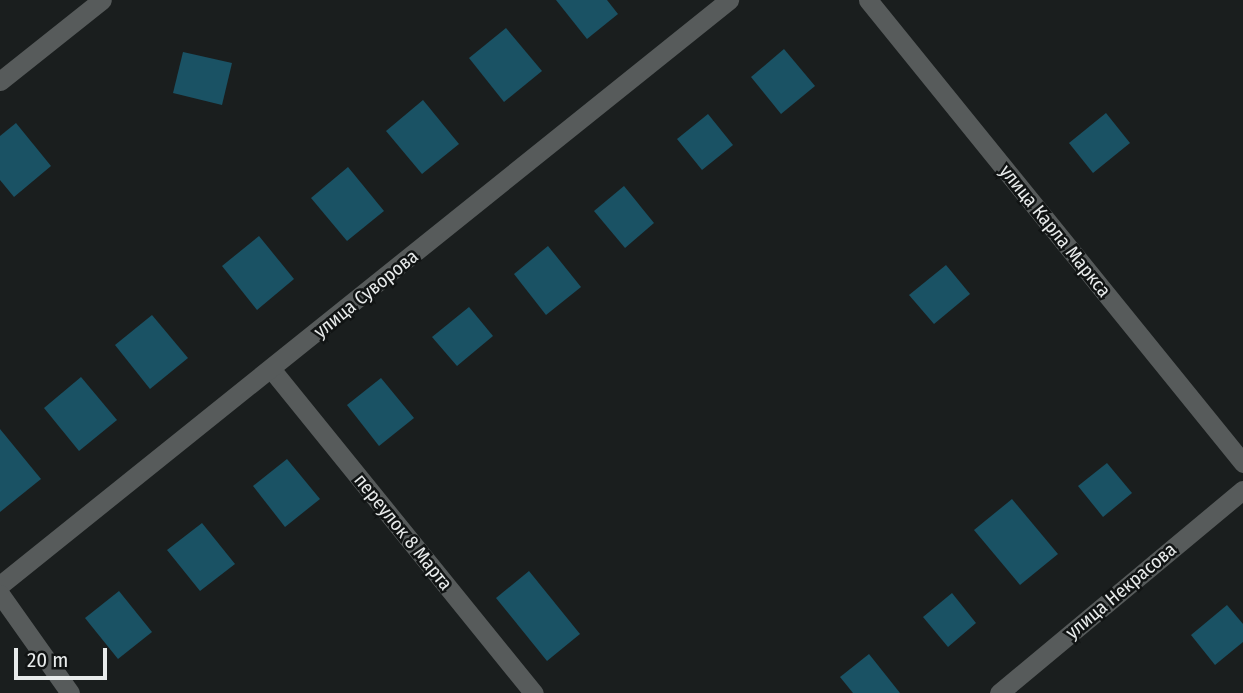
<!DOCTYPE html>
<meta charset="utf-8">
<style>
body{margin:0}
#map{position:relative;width:1243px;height:693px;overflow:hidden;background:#1a1e1e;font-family:"Fira Sans Condensed",sans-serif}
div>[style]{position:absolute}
.building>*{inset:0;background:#1a5264}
.minor>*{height:19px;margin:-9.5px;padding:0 9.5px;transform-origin:9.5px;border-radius:9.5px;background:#575b5b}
.tertiary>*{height:19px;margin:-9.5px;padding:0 9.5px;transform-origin:9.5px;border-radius:9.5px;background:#575b5b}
span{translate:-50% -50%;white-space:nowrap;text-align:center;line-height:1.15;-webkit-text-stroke:5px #111414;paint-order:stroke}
.street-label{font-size:19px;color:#e8ebeb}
.scale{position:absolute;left:14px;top:648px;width:93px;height:32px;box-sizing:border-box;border:4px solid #e8ebeb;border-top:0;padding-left:9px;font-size:21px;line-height:24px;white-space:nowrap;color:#e8ebeb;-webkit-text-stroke:5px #111414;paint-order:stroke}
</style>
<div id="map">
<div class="building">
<i style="clip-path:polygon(556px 0,607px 0,618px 14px,587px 39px)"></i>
<i style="clip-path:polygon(506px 28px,542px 71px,504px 102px,469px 58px)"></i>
<i style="clip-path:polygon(784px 49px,815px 86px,781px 114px,751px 77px)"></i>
<i style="clip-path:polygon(183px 52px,232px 63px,222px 105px,173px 93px)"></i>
<i style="clip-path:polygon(423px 100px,459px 144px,422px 174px,386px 131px)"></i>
<i style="clip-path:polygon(1106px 113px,1130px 143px,1093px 173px,1069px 143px)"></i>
<i style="clip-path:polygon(708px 114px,733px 145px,702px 170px,677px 139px)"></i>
<i style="clip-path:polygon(16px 123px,51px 166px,14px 197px,0 180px,0 136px)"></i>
<i style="clip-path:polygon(348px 167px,384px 211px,347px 241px,311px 198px)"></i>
<i style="clip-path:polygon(624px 186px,654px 223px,625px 248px,594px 211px)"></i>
<i style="clip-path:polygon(259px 236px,294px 279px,257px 310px,222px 266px)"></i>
<i style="clip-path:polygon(548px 246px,581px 287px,546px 315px,514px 274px)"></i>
<i style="clip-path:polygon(946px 265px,970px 294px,934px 324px,909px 295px)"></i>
<i style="clip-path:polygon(469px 307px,493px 336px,457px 366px,432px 337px)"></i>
<i style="clip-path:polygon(152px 315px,188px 358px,150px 389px,115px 345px)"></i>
<i style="clip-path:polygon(81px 377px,117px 420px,79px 451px,44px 408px)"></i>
<i style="clip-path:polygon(381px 378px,414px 418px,379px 446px,347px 405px)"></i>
<i style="clip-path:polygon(0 429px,41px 479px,0 512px)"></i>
<i style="clip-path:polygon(287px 459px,320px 499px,285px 527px,253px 486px)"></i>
<i style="clip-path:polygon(1107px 463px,1132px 493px,1103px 517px,1078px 486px)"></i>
<i style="clip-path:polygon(1012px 499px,1058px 554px,1020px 585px,974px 530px)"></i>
<i style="clip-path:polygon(202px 523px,235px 564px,200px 591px,167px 550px)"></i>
<i style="clip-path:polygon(529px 571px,580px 634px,547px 661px,496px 598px)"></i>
<i style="clip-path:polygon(119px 591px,152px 632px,118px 659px,85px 618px)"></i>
<i style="clip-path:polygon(952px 593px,976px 623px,948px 647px,923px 617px)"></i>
<i style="clip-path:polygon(1227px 605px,1243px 624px,1243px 642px,1215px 665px,1191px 635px)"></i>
<i style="clip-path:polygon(869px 654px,900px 693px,853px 693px,840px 677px)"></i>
</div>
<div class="minor">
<i style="left:868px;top:0;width:596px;rotate:50.99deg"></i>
<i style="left:0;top:81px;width:130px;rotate:-38.5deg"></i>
<i style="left:272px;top:370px;width:416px;rotate:51deg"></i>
<i style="left:999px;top:693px;width:317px;rotate:-39.8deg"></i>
</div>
<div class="tertiary">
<i style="left:0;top:585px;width:935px;rotate:-38.75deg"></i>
<i style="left:0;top:594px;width:121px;rotate:54.7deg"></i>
</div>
<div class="street-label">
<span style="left:1055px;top:231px;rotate:51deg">улица Карла Маркса</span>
<span style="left:366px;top:294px;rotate:-39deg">улица Суворова</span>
<span style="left:403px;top:532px;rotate:51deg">переулок 8 Марта</span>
<span style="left:1121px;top:591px;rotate:-40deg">улица Некрасова</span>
</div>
<div class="scale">20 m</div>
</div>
